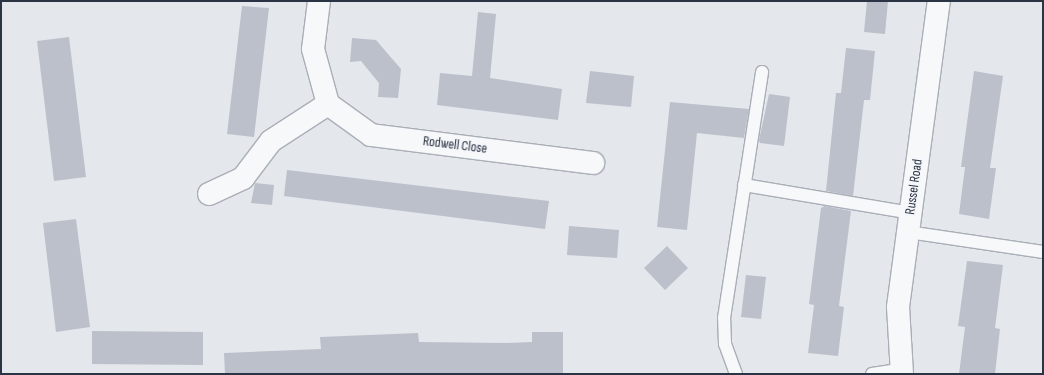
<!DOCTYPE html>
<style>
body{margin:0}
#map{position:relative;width:1044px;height:375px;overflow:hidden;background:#e4e7ec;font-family:"Sofia Sans Condensed",sans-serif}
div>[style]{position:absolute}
.building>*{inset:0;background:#bbc0ca}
.roads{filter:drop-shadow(1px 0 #a9aeb7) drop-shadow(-1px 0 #a9aeb7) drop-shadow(0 1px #a9aeb7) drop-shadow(0 -1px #a9aeb7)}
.service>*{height:12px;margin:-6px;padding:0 6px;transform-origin:6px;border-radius:6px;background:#f7f8fa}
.minor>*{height:22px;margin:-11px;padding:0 11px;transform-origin:11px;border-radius:11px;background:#f7f8fa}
span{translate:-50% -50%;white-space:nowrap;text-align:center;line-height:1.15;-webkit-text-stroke:3.5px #f4f6f9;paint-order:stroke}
.street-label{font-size:14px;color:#2b3445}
.frame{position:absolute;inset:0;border:2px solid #2b3445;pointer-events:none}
</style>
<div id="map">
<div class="building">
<i style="clip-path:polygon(867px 1px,888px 1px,885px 34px,864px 32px)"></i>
<i style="clip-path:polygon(242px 6px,269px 8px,254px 137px,227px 134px)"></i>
<i style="clip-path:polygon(478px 12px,496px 14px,490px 78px,562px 89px,558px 120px,437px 105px,440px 73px,472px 76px)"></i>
<i style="clip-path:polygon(69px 37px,86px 177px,54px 181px,37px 41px)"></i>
<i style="clip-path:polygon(352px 38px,376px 40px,401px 69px,398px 98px,378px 97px,379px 83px,361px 61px,350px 62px)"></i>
<i style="clip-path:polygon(846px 48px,875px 51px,870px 100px,864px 100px,853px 196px,826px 191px,836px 93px,841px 93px)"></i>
<i style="clip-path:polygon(590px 71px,634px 76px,631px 107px,586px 103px)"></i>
<i style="clip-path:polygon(974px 71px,1003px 76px,990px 168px,996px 168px,989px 219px,959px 214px,965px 167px,961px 167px)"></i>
<i style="clip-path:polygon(769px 94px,790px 97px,784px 146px,760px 143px,759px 140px)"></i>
<i style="clip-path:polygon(670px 102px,749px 109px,744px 138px,697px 133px,687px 230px,657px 227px)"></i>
<i style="clip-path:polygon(287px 170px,549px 201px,545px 229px,284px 196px)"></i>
<i style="clip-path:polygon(255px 183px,274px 185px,272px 205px,251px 203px)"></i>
<i style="clip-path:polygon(825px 206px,851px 211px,839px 306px,844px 307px,838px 356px,808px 353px,814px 305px,809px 304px,821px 208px)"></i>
<i style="clip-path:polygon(76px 219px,90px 327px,56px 332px,43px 223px)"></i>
<i style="clip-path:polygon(569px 226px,619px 230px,617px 258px,567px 255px)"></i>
<i style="clip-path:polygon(667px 246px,688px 268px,665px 290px,644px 268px)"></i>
<i style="clip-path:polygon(967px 261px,1003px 265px,995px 328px,1000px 329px,995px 374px,959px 374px,965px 327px,958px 326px)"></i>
<i style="clip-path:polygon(746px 275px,766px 277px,761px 319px,741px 317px)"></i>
<i style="clip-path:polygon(92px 331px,203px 332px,203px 365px,92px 364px)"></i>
<i style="clip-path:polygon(532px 332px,563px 332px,563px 374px,225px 374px,224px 353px,321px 349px,320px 337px,418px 333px,419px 342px,506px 343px,532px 342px)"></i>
</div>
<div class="roads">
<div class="service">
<i style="left:744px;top:185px;width:169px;rotate:9.5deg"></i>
<i style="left:908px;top:232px;width:136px;rotate:8.4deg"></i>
<i style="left:736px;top:374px;width:32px;rotate:-110deg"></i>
<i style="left:725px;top:344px;width:26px;rotate:-92deg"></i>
<i style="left:724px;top:318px;width:249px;rotate:-81.2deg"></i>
<i style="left:872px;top:374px;width:30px;rotate:-9deg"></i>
</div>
<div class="minor">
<i style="left:319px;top:1px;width:48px;rotate:97.1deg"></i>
<i style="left:313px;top:49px;width:57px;rotate:74.7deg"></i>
<i style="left:328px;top:104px;width:53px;rotate:35.8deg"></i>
<i style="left:371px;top:135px;width:224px;rotate:7.2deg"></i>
<i style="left:209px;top:194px;width:38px;rotate:-25deg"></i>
<i style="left:243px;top:178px;width:46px;rotate:-52.9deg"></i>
<i style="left:271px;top:141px;width:68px;rotate:-33deg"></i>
<i style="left:902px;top:374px;width:67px;rotate:-93.4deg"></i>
<i style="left:898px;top:307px;width:309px;rotate:-82.4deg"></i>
</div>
</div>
<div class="street-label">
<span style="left:455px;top:145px;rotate:7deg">Rodwell Close</span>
<span style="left:914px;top:187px;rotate:-82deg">Russel Road</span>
</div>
<div class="frame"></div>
</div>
